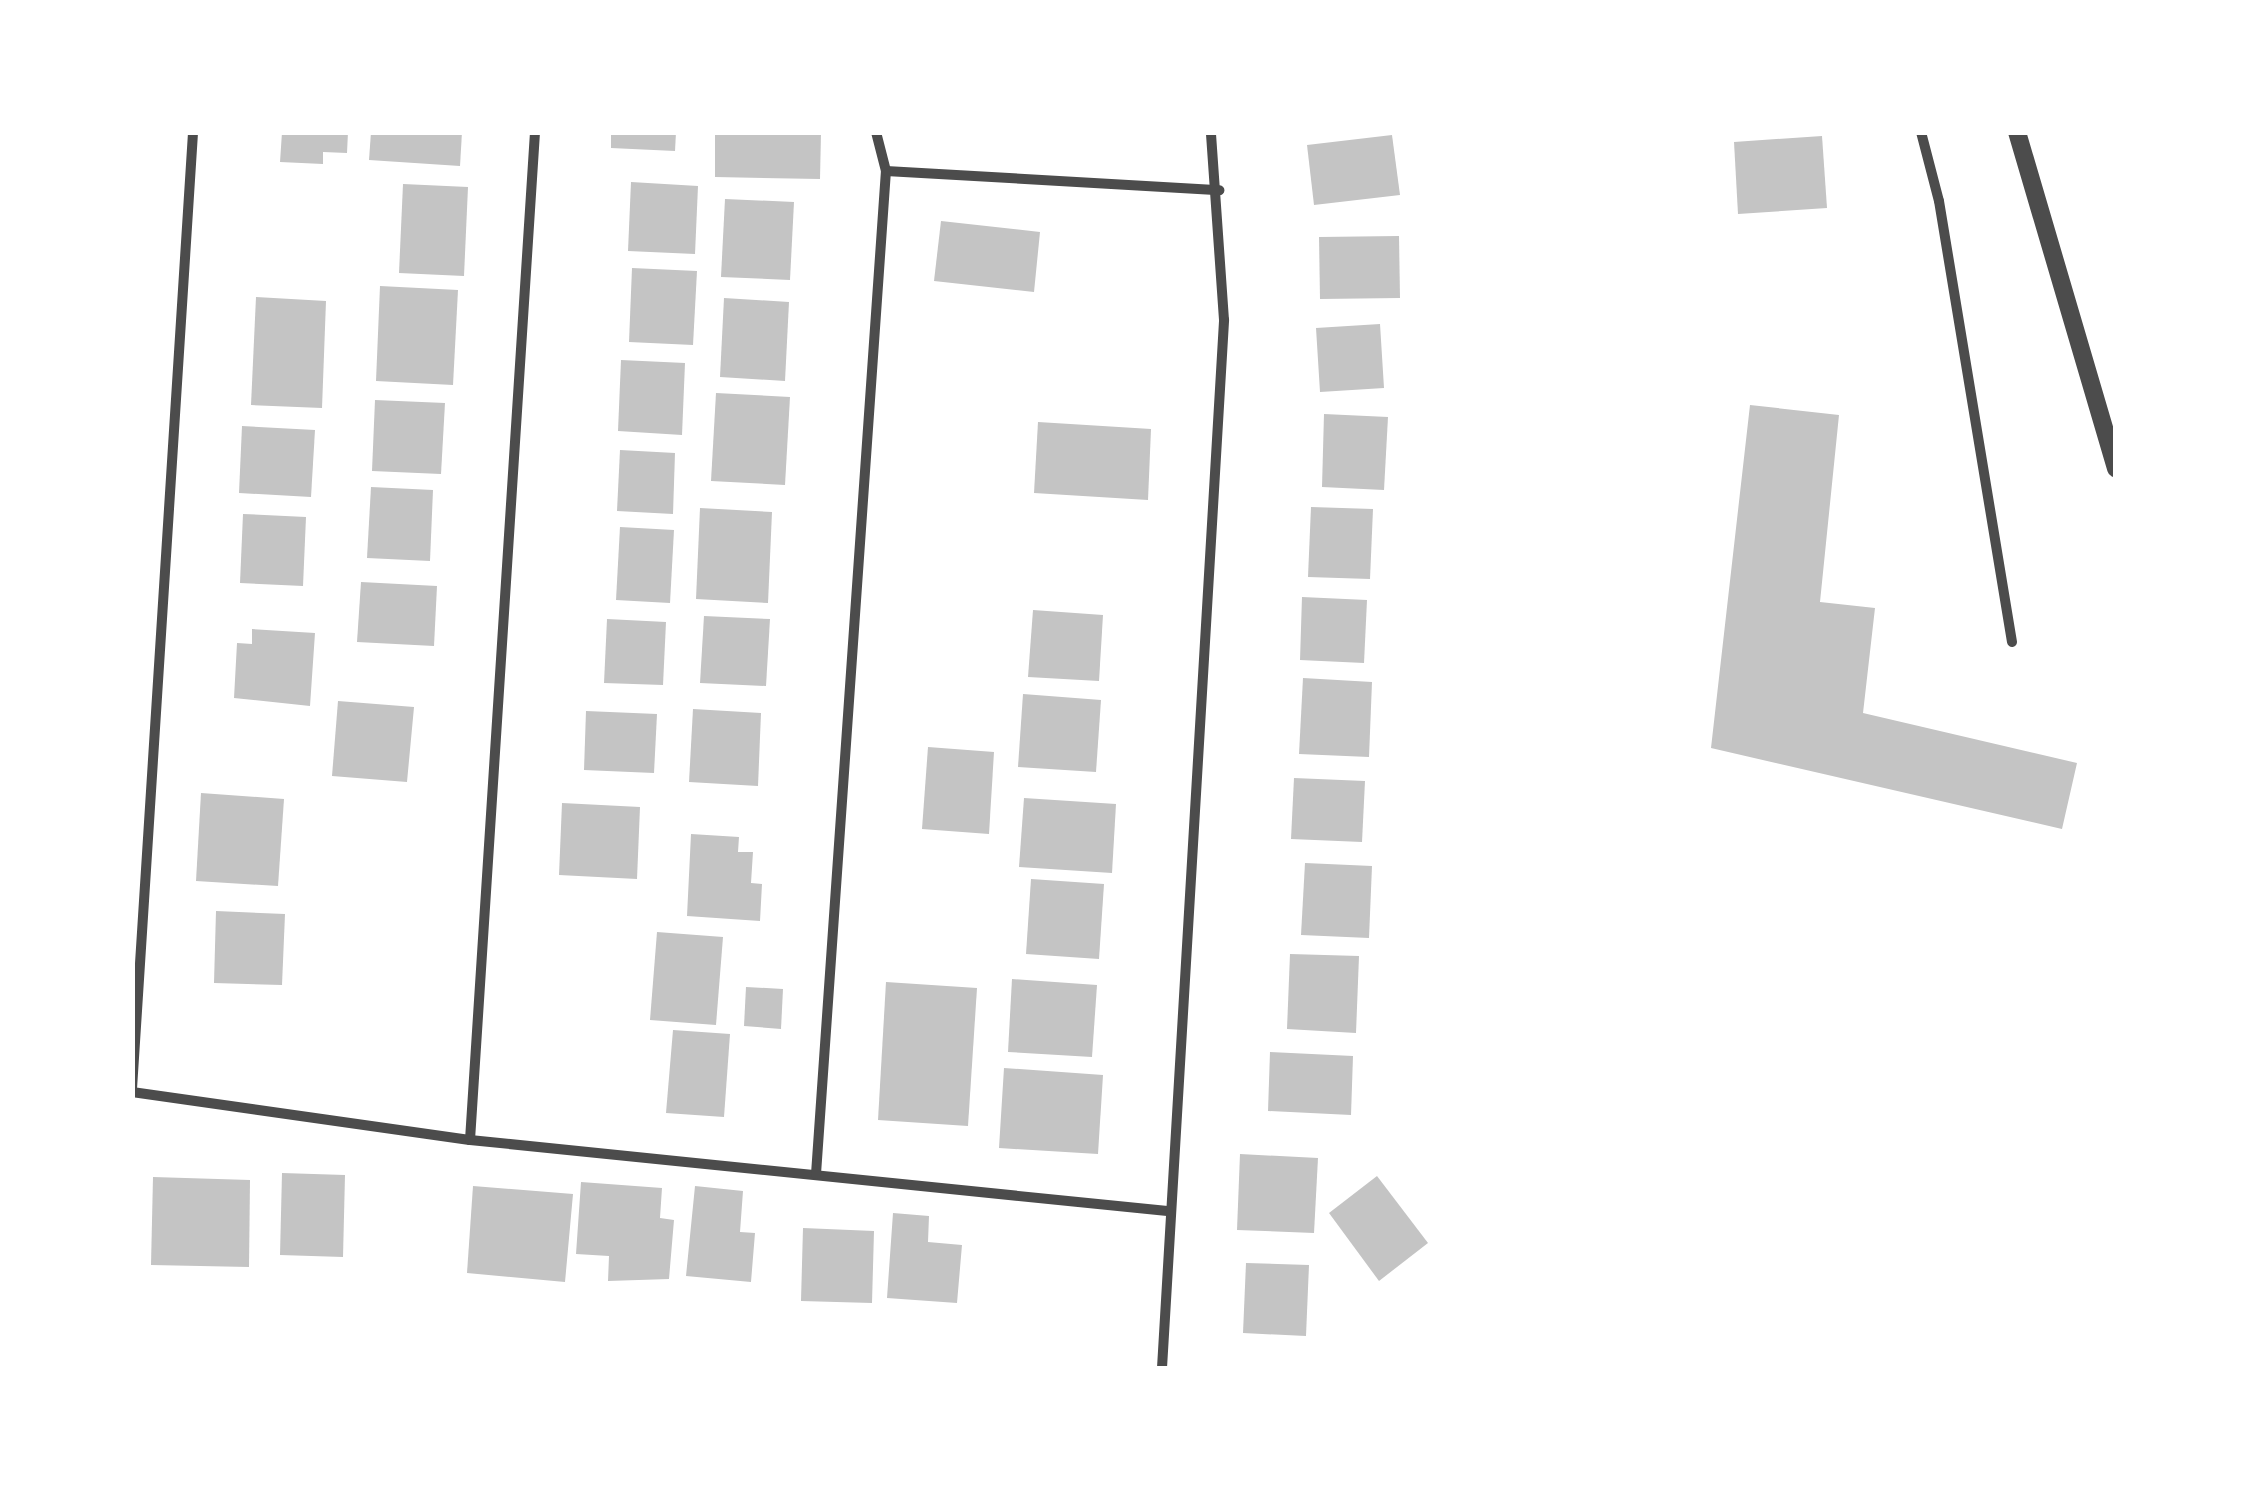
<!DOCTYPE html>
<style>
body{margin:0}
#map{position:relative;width:2248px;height:1501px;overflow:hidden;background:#fff;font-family:Helvetica,sans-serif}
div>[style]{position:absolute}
.building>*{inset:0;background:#c4c4c4}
.minor>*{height:10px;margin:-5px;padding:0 5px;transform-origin:5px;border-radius:5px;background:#4c4c4c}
.tertiary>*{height:18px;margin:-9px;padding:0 9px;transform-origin:9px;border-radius:9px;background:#4c4c4c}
span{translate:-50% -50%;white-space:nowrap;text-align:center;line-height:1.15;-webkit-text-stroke:10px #fff;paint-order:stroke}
.frame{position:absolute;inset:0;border:135px solid #fff;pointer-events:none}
</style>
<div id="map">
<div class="building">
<i style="clip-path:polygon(282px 132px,348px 132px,347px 153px,323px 152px,323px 164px,280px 162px)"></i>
<i style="clip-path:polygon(371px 132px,462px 132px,460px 166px,369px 160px)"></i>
<i style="clip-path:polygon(611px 132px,676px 132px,675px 151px,611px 148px)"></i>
<i style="clip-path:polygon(715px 132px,821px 132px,820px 179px,715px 177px)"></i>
<i style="clip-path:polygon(1392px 135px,1400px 195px,1314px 205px,1307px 145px)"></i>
<i style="clip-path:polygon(1822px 136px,1827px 208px,1738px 214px,1734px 142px)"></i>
<i style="clip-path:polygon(631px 182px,698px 186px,695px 254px,628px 251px)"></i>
<i style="clip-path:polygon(403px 184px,468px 187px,464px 276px,399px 273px)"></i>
<i style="clip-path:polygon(725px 199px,794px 202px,790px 280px,721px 277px)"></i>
<i style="clip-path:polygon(941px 221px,1040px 232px,1034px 292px,934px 281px)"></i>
<i style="clip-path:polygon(1399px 236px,1400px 298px,1320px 299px,1319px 237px)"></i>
<i style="clip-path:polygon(632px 268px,697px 271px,693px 345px,629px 342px)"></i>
<i style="clip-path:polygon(380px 286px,458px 290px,453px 385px,376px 381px)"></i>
<i style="clip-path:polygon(256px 297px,326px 301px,322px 408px,251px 405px)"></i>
<i style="clip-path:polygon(724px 298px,789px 302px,785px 381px,720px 377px)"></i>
<i style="clip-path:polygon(1380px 324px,1384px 388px,1320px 392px,1316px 328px)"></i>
<i style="clip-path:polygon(621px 360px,685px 363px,682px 435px,618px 431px)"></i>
<i style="clip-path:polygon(716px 393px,790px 397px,785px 485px,711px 481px)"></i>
<i style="clip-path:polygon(375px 400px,445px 403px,441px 474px,372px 471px)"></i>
<i style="clip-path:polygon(1750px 405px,1839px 415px,1820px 602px,1875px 608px,1863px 713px,2077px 763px,2062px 829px,1711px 748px)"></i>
<i style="clip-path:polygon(1324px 414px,1388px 417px,1384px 490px,1322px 487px)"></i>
<i style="clip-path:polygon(1038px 422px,1151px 429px,1148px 500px,1034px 493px)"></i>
<i style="clip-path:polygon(242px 426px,315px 430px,311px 497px,239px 493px)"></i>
<i style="clip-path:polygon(620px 450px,675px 453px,673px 514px,617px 511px)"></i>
<i style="clip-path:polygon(371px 487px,433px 490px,430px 561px,367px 558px)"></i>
<i style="clip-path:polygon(1311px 507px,1373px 509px,1370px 579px,1308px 577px)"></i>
<i style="clip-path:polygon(700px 508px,772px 512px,768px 603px,696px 599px)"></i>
<i style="clip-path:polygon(243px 514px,306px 517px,303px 586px,240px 583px)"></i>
<i style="clip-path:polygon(620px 527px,674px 530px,670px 603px,616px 600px)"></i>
<i style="clip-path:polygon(361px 582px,437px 586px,434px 646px,357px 642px)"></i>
<i style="clip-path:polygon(1302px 597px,1367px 600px,1364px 663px,1300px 660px)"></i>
<i style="clip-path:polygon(1033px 610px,1103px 615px,1099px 681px,1028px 677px)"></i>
<i style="clip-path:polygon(704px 616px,770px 619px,766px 686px,700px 683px)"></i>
<i style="clip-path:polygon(607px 619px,666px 622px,663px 685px,604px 683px)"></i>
<i style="clip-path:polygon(252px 629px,315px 633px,310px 706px,234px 698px,237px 643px,252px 644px)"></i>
<i style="clip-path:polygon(1303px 678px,1372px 682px,1369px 757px,1299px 754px)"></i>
<i style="clip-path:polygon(1023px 694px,1101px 700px,1096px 772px,1018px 767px)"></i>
<i style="clip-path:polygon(338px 701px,414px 707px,407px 782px,332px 776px)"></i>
<i style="clip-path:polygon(693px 709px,761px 713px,758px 786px,689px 782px)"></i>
<i style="clip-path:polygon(586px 711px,657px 714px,654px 773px,584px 770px)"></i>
<i style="clip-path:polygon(928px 747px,994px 752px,989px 834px,922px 829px)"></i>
<i style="clip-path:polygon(1294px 778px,1365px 781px,1362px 842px,1291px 839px)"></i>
<i style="clip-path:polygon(201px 793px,284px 799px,278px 886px,196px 881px)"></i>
<i style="clip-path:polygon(1024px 798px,1116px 804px,1112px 873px,1019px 867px)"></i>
<i style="clip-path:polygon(562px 803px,640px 807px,637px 879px,559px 875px)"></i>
<i style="clip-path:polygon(691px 834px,739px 837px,738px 852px,753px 852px,751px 883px,762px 884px,760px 921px,687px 916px)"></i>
<i style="clip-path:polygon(1305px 863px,1372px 866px,1369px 938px,1301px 935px)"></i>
<i style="clip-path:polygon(1031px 879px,1104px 884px,1099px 959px,1026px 954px)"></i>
<i style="clip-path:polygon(216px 911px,285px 914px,282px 985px,214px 983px)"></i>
<i style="clip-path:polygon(657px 932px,723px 937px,716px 1025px,650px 1020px)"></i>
<i style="clip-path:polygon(1290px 954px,1359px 956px,1356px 1033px,1287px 1029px)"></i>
<i style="clip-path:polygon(1012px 979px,1097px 985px,1092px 1057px,1008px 1052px)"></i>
<i style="clip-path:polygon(886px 982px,977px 988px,968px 1126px,878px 1120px)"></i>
<i style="clip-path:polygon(746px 987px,783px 989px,781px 1029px,744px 1026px)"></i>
<i style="clip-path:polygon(673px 1030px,730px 1034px,724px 1117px,666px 1113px)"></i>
<i style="clip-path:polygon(1270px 1052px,1353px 1056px,1351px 1115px,1268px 1111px)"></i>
<i style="clip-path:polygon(1004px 1068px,1103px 1075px,1098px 1154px,999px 1148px)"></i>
<i style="clip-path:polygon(1240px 1154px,1318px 1158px,1314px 1233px,1237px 1230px)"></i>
<i style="clip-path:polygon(282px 1173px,345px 1175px,343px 1257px,280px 1255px)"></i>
<i style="clip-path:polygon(1377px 1176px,1428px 1243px,1379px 1281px,1329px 1213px)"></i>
<i style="clip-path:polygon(153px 1177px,250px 1180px,249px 1267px,151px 1265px)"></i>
<i style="clip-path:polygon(581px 1182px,662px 1188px,660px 1218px,674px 1220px,669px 1279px,608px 1281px,609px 1256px,576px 1254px)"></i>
<i style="clip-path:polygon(473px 1186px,573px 1194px,565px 1282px,467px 1273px)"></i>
<i style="clip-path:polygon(695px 1186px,743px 1191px,740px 1232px,755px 1233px,751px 1282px,686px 1276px)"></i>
<i style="clip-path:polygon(893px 1213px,929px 1216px,928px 1242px,962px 1245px,957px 1303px,887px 1298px)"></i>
<i style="clip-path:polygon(803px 1228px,874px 1231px,872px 1303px,801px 1301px)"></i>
<i style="clip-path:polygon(1246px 1263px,1309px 1265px,1306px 1336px,1243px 1333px)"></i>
</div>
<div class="minor">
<i style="left:1921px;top:132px;width:71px;rotate:75.4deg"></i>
<i style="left:1939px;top:201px;width:447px;rotate:80.6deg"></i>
<i style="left:886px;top:171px;width:334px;rotate:3.3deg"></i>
<i style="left:132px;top:1089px;width:959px;rotate:-86.35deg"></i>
<i style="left:132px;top:1092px;width:341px;rotate:8.1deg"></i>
<i style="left:470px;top:1140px;width:701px;rotate:5.82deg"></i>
<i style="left:470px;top:1140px;width:1010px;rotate:-86.31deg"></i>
<i style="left:816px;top:1174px;width:1005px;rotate:-86.01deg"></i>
<i style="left:886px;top:171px;width:40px;rotate:-104.4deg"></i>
<i style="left:1162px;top:1368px;width:1050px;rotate:-86.61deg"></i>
<i style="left:1224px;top:320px;width:188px;rotate:-94deg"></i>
</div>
<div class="tertiary">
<i style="left:2017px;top:132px;width:351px;rotate:73.6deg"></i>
</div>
<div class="frame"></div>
</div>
